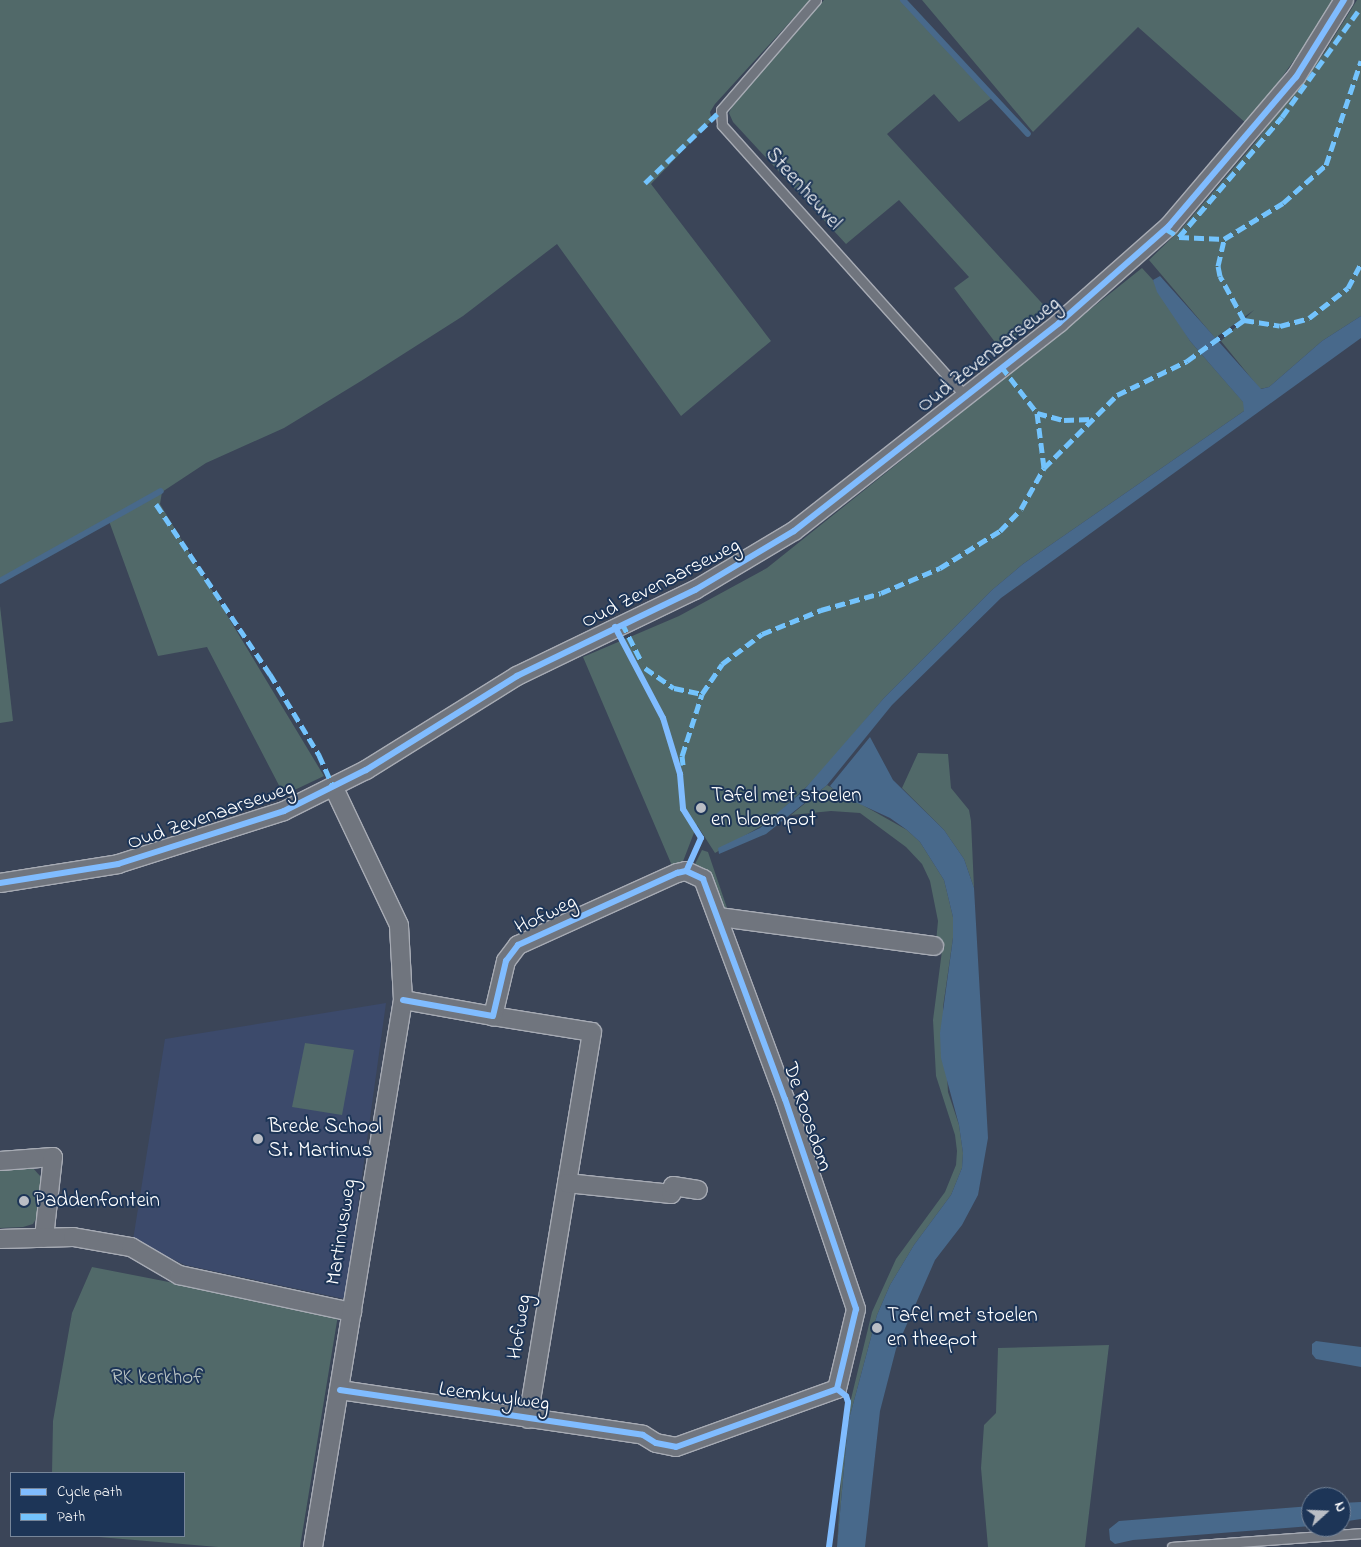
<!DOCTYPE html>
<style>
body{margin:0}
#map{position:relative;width:1361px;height:1547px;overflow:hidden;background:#3b4558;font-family:"Indie Flower",sans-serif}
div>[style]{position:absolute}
.built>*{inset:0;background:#3c4a6b}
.green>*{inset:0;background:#516969}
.water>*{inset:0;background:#48698b}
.stream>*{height:6px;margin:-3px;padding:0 3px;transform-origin:3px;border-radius:3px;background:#48698b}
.roads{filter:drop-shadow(1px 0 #a7abb4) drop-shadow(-1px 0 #a7abb4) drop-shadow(0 1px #a7abb4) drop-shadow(0 -1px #a7abb4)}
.service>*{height:9px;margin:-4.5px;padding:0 4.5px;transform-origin:4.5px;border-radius:4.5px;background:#70757e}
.minor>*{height:18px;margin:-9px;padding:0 9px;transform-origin:9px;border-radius:9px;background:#70757e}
.quiet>*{height:5px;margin-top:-2.5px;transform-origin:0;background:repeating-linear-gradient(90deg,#73c3fd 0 10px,transparent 0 15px)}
.cycleway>*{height:6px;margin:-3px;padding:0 3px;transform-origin:3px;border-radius:3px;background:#80bcff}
.dots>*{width:14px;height:14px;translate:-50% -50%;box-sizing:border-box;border:2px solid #1d3557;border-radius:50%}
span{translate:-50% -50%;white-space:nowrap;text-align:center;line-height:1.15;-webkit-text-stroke:4px #1d3557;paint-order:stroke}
.street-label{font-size:21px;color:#fff}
.poi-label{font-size:21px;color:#fff}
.left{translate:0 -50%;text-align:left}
.park-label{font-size:21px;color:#bbc5c4}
.legend{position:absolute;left:10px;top:1472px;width:175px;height:65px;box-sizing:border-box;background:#1d3557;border:1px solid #77869a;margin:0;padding:6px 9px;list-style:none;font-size:15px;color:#fff}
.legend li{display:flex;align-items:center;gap:10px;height:25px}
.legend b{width:25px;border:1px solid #77869a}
.north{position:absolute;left:1301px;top:1487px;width:50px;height:50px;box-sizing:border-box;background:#1d3557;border:1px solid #77869a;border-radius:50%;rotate:70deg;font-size:14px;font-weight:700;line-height:20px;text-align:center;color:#fff}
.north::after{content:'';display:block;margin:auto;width:18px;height:22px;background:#babec5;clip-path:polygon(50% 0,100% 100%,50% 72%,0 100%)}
</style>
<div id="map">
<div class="built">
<i style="clip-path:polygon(386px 1003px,345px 1299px,185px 1265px,133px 1240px,165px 1039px)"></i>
</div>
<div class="green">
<i style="clip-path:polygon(0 0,810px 0,715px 104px,710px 112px,712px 120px,651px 184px,771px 341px,681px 416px,557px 244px,463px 316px,361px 381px,284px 428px,206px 463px,162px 492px,160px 504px,324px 776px,284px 795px,207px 647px,158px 656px,109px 521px,0 581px)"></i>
<i style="clip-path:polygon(824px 0,902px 0,993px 97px,959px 122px,934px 94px,887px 134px,1050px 312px,1001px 350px,954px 288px,969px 277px,899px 200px,846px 244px,733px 122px,729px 113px,738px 95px)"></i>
<i style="clip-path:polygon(922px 0,1333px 0,1323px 19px,1248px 125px,1138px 27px,1033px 132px)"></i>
<i style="clip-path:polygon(1357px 0,1361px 0,1361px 316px,1322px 341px,1269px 387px,1260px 389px,1221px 341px,1254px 310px,1215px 338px,1149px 260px,1182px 228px,1253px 145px,1324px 53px)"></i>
<i style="clip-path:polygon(1142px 268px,1153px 280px,1190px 341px,1245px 404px,1244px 411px,1023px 564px,992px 590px,884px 698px,817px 777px,770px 821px,715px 853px,697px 825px,682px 864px,673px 868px,583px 657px,679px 616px,767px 568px)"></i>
<i style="clip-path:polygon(0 606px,13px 721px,0 723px)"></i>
<i style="clip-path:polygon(918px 753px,948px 754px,951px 788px,969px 810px,971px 821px,974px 888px,964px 859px,944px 830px,902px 788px)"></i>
<i style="clip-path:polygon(827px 785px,907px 830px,920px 842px,944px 880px,953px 917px,953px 938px,943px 1007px,948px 1092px,959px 1125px,963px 1153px,962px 1168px,951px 1195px,914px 1245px,890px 1285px,877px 1315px,848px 1423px,837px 1547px,844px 1428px,872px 1312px,896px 1259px,945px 1192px,956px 1165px,957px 1151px,955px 1135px,936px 1076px,933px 1020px,943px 943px,936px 942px,938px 921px,930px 881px,922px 864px,906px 847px,860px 813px,831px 811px,791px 815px)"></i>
<i style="clip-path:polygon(702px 850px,708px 852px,727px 908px,723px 907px,713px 882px,693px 868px)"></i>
<i style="clip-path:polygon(305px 1043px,354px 1050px,342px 1115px,292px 1107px)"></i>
<i style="clip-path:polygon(32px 1167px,41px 1177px,37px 1217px,33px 1224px,23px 1227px,0 1228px,0 1168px)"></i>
<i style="clip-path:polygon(92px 1267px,338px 1315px,300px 1547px,218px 1547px,87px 1536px,184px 1536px,184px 1473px,52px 1473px,53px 1421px,72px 1313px)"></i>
<i style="clip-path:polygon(1109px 1345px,1085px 1547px,988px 1547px,981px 1468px,984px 1425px,996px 1413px,998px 1348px)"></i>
</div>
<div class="water">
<i style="clip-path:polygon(1160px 276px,1261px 389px,1269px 387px,1322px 341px,1361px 316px,1361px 338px,1001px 598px,892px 705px,827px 785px,766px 834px,719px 854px,718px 848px,760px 828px,803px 791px,884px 698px,992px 590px,1023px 564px,1244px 411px,1243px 402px,1190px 341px,1157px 292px,1153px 280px)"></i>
<i style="clip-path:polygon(870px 737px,893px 780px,944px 830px,964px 859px,974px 888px,988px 1138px,978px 1195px,962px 1225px,935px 1260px,896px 1349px,880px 1411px,865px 1547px,837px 1547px,848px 1423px,877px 1315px,890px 1285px,914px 1245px,951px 1195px,962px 1168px,963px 1153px,959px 1125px,941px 1058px,940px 1033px,953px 938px,953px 917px,944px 880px,920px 842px,907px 830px,890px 818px,840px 795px,830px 786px)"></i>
<i style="clip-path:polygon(1316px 1341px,1361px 1347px,1361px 1367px,1316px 1359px,1312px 1354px,1312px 1344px)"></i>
<i style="clip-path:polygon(1361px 1502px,1361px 1519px,1341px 1522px,1341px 1503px)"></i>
<i style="clip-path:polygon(1311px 1506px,1311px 1526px,1133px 1540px,1115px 1544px,1110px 1540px,1109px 1529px,1119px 1521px)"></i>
</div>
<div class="stream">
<i style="left:903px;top:0;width:183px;rotate:47deg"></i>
<i style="left:0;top:581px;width:184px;rotate:-29.2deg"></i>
</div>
<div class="roads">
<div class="service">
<i style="left:816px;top:0;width:145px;rotate:130.8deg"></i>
<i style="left:721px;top:110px;width:15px;rotate:86deg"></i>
<i style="left:722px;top:125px;width:363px;rotate:48.1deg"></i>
<i style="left:1172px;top:1547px;width:190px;rotate:-4.2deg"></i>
</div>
<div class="minor">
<i style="left:0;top:883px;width:120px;rotate:-9.1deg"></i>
<i style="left:118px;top:864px;width:174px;rotate:-17.7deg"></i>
<i style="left:284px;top:811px;width:92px;rotate:-26.6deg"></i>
<i style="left:366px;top:770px;width:178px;rotate:-31.9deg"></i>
<i style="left:517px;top:676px;width:198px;rotate:-25.8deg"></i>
<i style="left:695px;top:590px;width:115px;rotate:-30.8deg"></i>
<i style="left:794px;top:531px;width:337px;rotate:-38.1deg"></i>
<i style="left:1059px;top:323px;width:147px;rotate:-41.4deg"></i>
<i style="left:1169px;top:226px;width:196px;rotate:-49.6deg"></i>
<i style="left:1296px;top:77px;width:91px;rotate:-58.1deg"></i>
<i style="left:720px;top:917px;width:216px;rotate:7.7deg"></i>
<i style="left:493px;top:1016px;width:100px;rotate:9.2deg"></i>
<i style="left:592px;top:1032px;width:392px;rotate:99.4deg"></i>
<i style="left:0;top:1161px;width:53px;rotate:-4.3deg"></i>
<i style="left:53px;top:1157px;width:81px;rotate:96.4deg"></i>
<i style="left:567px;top:1183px;width:105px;rotate:6deg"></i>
<i style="left:671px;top:1194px;width:8px;rotate:-76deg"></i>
<i style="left:673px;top:1186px;width:25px;rotate:9deg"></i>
<i style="left:0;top:1239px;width:73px;rotate:-1.6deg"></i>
<i style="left:73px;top:1237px;width:59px;rotate:9.8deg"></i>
<i style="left:131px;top:1247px;width:56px;rotate:30.3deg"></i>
<i style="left:179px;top:1275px;width:177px;rotate:12.1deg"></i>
<i style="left:340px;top:1390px;width:306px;rotate:8.4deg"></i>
<i style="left:643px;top:1435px;width:15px;rotate:32deg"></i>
<i style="left:656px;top:1443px;width:20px;rotate:11deg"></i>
<i style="left:676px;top:1447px;width:171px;rotate:-19.8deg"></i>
<i style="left:837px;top:1389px;width:82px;rotate:-76.6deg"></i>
<i style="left:856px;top:1309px;width:222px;rotate:-108.7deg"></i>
<i style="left:785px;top:1099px;width:235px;rotate:-110.4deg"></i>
<i style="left:703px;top:879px;width:19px;rotate:-155deg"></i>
<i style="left:686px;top:871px;width:9px;rotate:167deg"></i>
<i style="left:677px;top:873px;width:175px;rotate:155.6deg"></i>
<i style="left:518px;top:945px;width:20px;rotate:127deg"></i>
<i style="left:506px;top:961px;width:57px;rotate:103.3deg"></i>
<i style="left:493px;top:1016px;width:91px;rotate:-169.9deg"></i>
<i style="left:313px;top:1547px;width:554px;rotate:-80.66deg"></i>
<i style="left:403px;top:1000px;width:75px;rotate:-93.1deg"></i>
<i style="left:399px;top:925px;width:152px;rotate:-115.4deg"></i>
</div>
</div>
<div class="quiet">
<i style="left:645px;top:183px;width:105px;rotate:-43.8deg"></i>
<i style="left:1166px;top:229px;width:15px;rotate:32deg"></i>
<i style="left:1179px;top:237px;width:45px;rotate:2.5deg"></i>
<i style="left:1179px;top:237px;width:158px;rotate:-49.4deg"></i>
<i style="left:1282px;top:117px;width:135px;rotate:-54.3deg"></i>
<i style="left:1244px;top:320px;width:36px;rotate:9deg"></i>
<i style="left:1280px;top:326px;width:30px;rotate:-15deg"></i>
<i style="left:1309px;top:318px;width:49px;rotate:-37.6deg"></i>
<i style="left:1348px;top:288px;width:27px;rotate:-62deg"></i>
<i style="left:1001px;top:366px;width:59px;rotate:52.5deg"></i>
<i style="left:1037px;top:413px;width:55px;rotate:82.7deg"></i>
<i style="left:1037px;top:413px;width:28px;rotate:15deg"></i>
<i style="left:1064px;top:420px;width:29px;rotate:-2deg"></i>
<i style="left:156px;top:504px;width:205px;rotate:56.2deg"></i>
<i style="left:270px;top:674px;width:95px;rotate:58.8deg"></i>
<i style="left:319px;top:755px;width:36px;rotate:66deg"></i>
<i style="left:622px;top:623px;width:45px;rotate:63.4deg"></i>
<i style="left:645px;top:668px;width:35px;rotate:35deg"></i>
<i style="left:674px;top:688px;width:29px;rotate:12deg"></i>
<i style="left:683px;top:765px;width:9px;rotate:-96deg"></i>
<i style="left:682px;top:756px;width:65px;rotate:-72.1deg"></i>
<i style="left:702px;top:694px;width:36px;rotate:-56deg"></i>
<i style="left:722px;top:664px;width:50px;rotate:-36.9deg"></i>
<i style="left:762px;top:634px;width:64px;rotate:-22.1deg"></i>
<i style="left:821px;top:610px;width:62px;rotate:-15.8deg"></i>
<i style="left:881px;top:593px;width:64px;rotate:-23deg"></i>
<i style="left:940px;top:568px;width:70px;rotate:-31.7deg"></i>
<i style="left:1000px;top:531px;width:30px;rotate:-46deg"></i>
<i style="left:1021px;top:509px;width:47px;rotate:-60.7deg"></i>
<i style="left:1044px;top:468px;width:103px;rotate:-45deg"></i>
<i style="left:1117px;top:395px;width:78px;rotate:-25.9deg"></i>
<i style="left:1187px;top:361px;width:70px;rotate:-35.7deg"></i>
<i style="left:1244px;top:320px;width:50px;rotate:-118.6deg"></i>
<i style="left:1220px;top:276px;width:10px;rotate:-101deg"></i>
<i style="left:1218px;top:266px;width:28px;rotate:-77deg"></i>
<i style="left:1224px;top:239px;width:69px;rotate:-31.4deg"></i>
<i style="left:1283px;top:203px;width:57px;rotate:-41.5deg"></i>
<i style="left:1326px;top:165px;width:110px;rotate:-71.4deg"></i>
</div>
<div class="cycleway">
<i style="left:615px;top:627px;width:103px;rotate:62.2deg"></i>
<i style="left:663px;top:718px;width:59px;rotate:73.1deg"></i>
<i style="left:680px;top:774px;width:35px;rotate:85deg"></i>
<i style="left:683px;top:809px;width:34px;rotate:58deg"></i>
<i style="left:701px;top:838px;width:36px;rotate:114deg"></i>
<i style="left:0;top:883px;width:120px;rotate:-9.1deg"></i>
<i style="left:118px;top:864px;width:174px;rotate:-17.7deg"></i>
<i style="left:284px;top:811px;width:92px;rotate:-26.6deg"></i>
<i style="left:366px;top:770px;width:178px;rotate:-31.9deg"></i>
<i style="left:517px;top:676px;width:198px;rotate:-25.8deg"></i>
<i style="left:695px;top:590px;width:115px;rotate:-30.8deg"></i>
<i style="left:794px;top:531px;width:337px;rotate:-38.1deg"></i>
<i style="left:1059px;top:323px;width:147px;rotate:-41.4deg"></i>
<i style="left:1169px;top:226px;width:196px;rotate:-49.6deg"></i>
<i style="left:1296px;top:77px;width:91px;rotate:-58.1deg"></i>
<i style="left:403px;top:1000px;width:91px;rotate:10.1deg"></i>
<i style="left:493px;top:1016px;width:57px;rotate:-76.7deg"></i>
<i style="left:506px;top:961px;width:20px;rotate:-53deg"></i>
<i style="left:518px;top:945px;width:175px;rotate:-24.4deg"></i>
<i style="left:677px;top:873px;width:9px;rotate:-13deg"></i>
<i style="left:686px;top:871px;width:19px;rotate:25deg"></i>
<i style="left:703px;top:879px;width:235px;rotate:69.6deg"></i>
<i style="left:785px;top:1099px;width:222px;rotate:71.3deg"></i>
<i style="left:856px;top:1309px;width:82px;rotate:103.4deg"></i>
<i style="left:340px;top:1390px;width:306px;rotate:8.4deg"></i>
<i style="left:643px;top:1435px;width:15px;rotate:32deg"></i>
<i style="left:656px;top:1443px;width:20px;rotate:11deg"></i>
<i style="left:676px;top:1447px;width:171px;rotate:-19.8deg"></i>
<i style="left:829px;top:1547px;width:146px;rotate:-82.5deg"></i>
<i style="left:848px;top:1402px;width:6px;rotate:-108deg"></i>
<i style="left:846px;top:1396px;width:11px;rotate:-142deg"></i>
</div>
<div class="dots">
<i style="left:701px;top:808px;background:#babec5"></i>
<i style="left:258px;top:1139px;background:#babec5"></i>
<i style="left:24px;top:1201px;background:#babec5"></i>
<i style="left:877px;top:1328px;background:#babec5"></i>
</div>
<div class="street-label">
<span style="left:803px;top:189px;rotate:48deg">Steenheuvel</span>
<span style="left:989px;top:355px;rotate:-38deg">Oud Zevenaarseweg</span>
<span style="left:661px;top:584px;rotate:-27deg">Oud Zevenaarseweg</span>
<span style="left:211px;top:816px;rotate:-19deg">Oud Zevenaarseweg</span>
<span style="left:546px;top:915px;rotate:-26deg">Hofweg</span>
<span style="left:807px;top:1117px;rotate:71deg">De Roosdom</span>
<span style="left:342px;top:1232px;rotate:-81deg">Martinusweg</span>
<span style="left:520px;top:1327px;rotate:-81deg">Hofweg</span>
<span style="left:494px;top:1397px;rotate:8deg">Leemkuylweg</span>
</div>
<div class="poi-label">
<span class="left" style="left:711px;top:808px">Tafel met stoelen<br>en bloempot</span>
<span class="left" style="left:268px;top:1139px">Brede School<br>St. Martinus</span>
<span class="left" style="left:34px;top:1201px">Paddenfontein</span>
<span class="left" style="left:887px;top:1328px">Tafel met stoelen<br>en theepot</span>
</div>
<div class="park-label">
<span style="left:157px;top:1378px">RK kerkhof</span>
</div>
<ul class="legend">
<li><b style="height:6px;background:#80bcff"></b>Cycle path</li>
<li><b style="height:6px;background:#73c3fd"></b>Path</li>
</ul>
<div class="north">N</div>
</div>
